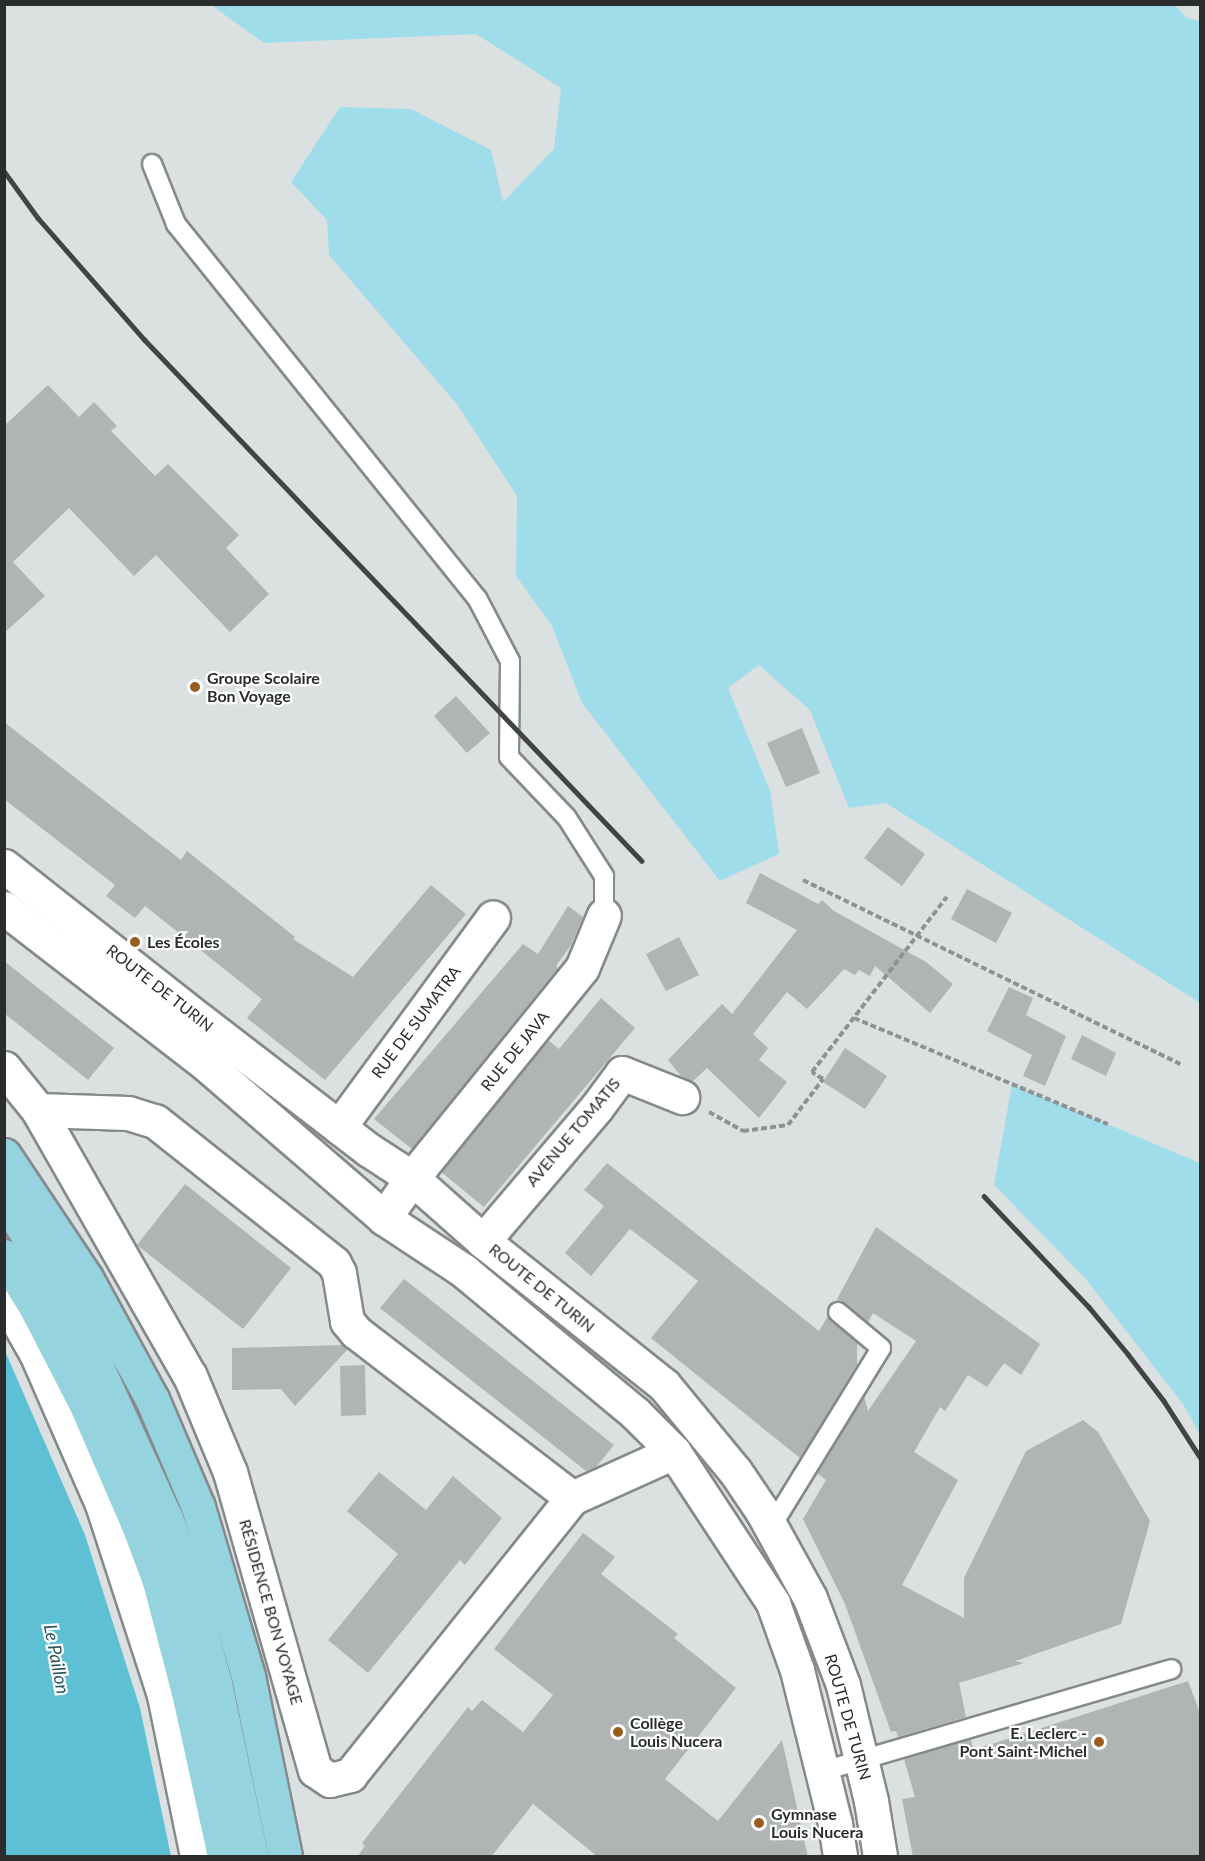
<!DOCTYPE html>
<meta charset="utf-8">
<style>
body{margin:0}
#map{position:relative;width:1205px;height:1861px;overflow:hidden;background:#dbe0e1;font-family:Lato,sans-serif}
div>[style]{position:absolute}
.green>*{inset:0;background:#a0ddea}
.water>*{inset:0;background:#5ec0d4}
.building>*{inset:0;background:#afb4b5}
.path>*{height:4px;margin-top:-2px;transform-origin:0;background:repeating-linear-gradient(90deg,#8e9293 0 6px,transparent 0 9px)}
.roads{filter:drop-shadow(2px 0 #85898a) drop-shadow(-2px 0 #85898a) drop-shadow(0 2px #85898a) drop-shadow(0 -2px #85898a)}
.service>*{height:18px;margin:-9px;padding:0 9px;transform-origin:9px;border-radius:9px;background:#fff}
.minor>*{height:33px;margin:-16.5px;padding:0 16.5px;transform-origin:16.5px;border-radius:16.5px;background:#fff}
.secondary>*{height:33px;margin:-16.5px;padding:0 16.5px;transform-origin:16.5px;border-radius:16.5px;background:#fff}
.primary>*{height:33px;margin:-16.5px;padding:0 16.5px;transform-origin:16.5px;border-radius:16.5px;background:#95d3df}
.rail>*{height:4.5px;margin:-2.25px;padding:0 2.25px;transform-origin:2.25px;border-radius:2.25px;background:#414344}
.dots>*{width:16px;height:16px;translate:-50% -50%;box-sizing:border-box;border:3px solid #fff;border-radius:50%}
span{translate:-50% -50%;white-space:nowrap;text-align:center;line-height:1.15;-webkit-text-stroke:4.5px #fff;paint-order:stroke}
.poi-label{font-size:16px;color:#2a2c2d;font-weight:700}
.left{translate:0 -50%;text-align:left}
.right{translate:-100% -50%;text-align:right}
.street-label{font-size:16px;color:#2a2c2d}
.water-label{font-size:18px;color:#29555e;font-style:italic}
.frame{position:absolute;inset:0;border:6px solid #2a2c2d;pointer-events:none}
</style>
<div id="map">
<div class="green">
<i style="clip-path:polygon(1175px 5px,1187px 18px,1200px 21px,1200px 1003px,886px 803px,849px 808px,810px 710px,759px 665px,728px 688px,770px 791px,779px 854px,720px 881px,582px 703px,552px 626px,516px 576px,517px 496px,456px 403px,329px 255px,327px 220px,291px 182px,340px 107px,411px 109px,491px 150px,503px 202px,554px 149px,561px 88px,476px 34px,264px 43px,211px 5px)"></i>
<i style="clip-path:polygon(1012px 1084px,1200px 1163px,1200px 1434px,1183px 1404px,1085px 1278px,994px 1185px)"></i>
</div>
<div class="water">
<i style="clip-path:polygon(5px 1351px,85px 1535px,140px 1708px,171px 1856px,5px 1856px)"></i>
</div>
<div class="building">
<i style="clip-path:polygon(48px 385px,79px 417px,94px 402px,117px 426px,111px 431px,155px 476px,168px 464px,239px 535px,226px 548px,269px 594px,230px 632px,156px 555px,134px 576px,69px 508px,13px 562px,45px 596px,4px 633px,4px 426px)"></i>
<i style="clip-path:polygon(456px 696px,490px 733px,467px 753px,434px 716px)"></i>
<i style="clip-path:polygon(4px 722px,181px 860px,187px 851px,295px 937px,293px 939px,353px 977px,431px 885px,466px 914px,325px 1080px,247px 1018px,262px 999px,145px 906px,135px 918px,106px 896px,115px 885px,4px 799px)"></i>
<i style="clip-path:polygon(802px 728px,820px 773px,786px 787px,767px 743px)"></i>
<i style="clip-path:polygon(888px 827px,925px 854px,902px 886px,864px 858px)"></i>
<i style="clip-path:polygon(760px 873px,818px 904px,822px 900px,834px 911px,926px 962px,953px 984px,930px 1013px,875px 966px,870px 976px,859px 970px,855px 975px,844px 969px,807px 1009px,787px 992px,753px 1034px,768px 1048px,759px 1060px,787px 1082px,759px 1118px,707px 1068px,692px 1082px,681px 1076px,668px 1060px,722px 1004px,732px 1014px,797px 930px,746px 903px)"></i>
<i style="clip-path:polygon(967px 889px,1012px 913px,996px 943px,951px 919px)"></i>
<i style="clip-path:polygon(568px 906px,583px 917px,571px 945px,556px 966px,558px 968px,412px 1149px,374px 1119px,523px 944px,538px 954px)"></i>
<i style="clip-path:polygon(679px 937px,699px 975px,666px 991px,646px 954px)"></i>
<i style="clip-path:polygon(4px 961px,114px 1048px,88px 1080px,4px 1013px)"></i>
<i style="clip-path:polygon(1009px 987px,1033px 998px,1026px 1015px,1066px 1036px,1045px 1086px,1023px 1076px,1032px 1055px,987px 1031px)"></i>
<i style="clip-path:polygon(601px 998px,635px 1028px,484px 1207px,441px 1172px,548px 1040px,559px 1049px)"></i>
<i style="clip-path:polygon(1082px 1035px,1116px 1053px,1106px 1076px,1071px 1059px)"></i>
<i style="clip-path:polygon(845px 1048px,887px 1076px,865px 1109px,823px 1082px)"></i>
<i style="clip-path:polygon(607px 1163px,819px 1331px,828px 1316px,857px 1343px,857px 1365px,800px 1458px,651px 1338px,698px 1281px,630px 1229px,591px 1276px,565px 1253px,604px 1206px,584px 1190px)"></i>
<i style="clip-path:polygon(185px 1184px,291px 1268px,243px 1329px,137px 1245px)"></i>
<i style="clip-path:polygon(876px 1227px,1040px 1344px,1021px 1375px,1004px 1363px,987px 1387px,968px 1375px,945px 1411px,940px 1407px,914px 1452px,958px 1480px,902px 1585px,964px 1618px,964px 1578px,1026px 1451px,1083px 1420px,1098px 1432px,1150px 1521px,1121px 1624px,1015px 1661px,1024px 1663px,959px 1683px,966px 1717px,898px 1737px,896px 1731px,891px 1732px,845px 1604px,803px 1519px,826px 1480px,817px 1473px,864px 1396px,868px 1411px,916px 1341px,873px 1313px,868px 1322px,845px 1303px,836px 1301px)"></i>
<i style="clip-path:polygon(404px 1279px,614px 1445px,596px 1467px,586px 1471px,380px 1308px)"></i>
<i style="clip-path:polygon(343px 1345px,348px 1349px,295px 1406px,281px 1389px,232px 1390px,232px 1348px)"></i>
<i style="clip-path:polygon(365px 1365px,366px 1415px,341px 1416px,340px 1366px)"></i>
<i style="clip-path:polygon(379px 1472px,426px 1510px,453px 1476px,502px 1518px,465px 1565px,460px 1560px,368px 1673px,328px 1640px,398px 1554px,347px 1511px)"></i>
<i style="clip-path:polygon(583px 1533px,615px 1557px,601px 1574px,678px 1634px,674px 1638px,736px 1688px,665px 1779px,718px 1821px,782px 1740px,808px 1857px,598px 1857px,533px 1804px,491px 1857px,357px 1857px,365px 1846px,362px 1843px,468px 1707px,472px 1711px,482px 1700px,523px 1732px,553px 1695px,494px 1649px)"></i>
<i style="clip-path:polygon(1188px 1681px,1200px 1713px,1200px 1857px,913px 1857px,902px 1799px,915px 1797px,904px 1759px,971px 1739px,973px 1750px)"></i>
</div>
<div class="path">
<i style="left:803px;top:880px;width:420px;rotate:26deg"></i>
<i style="left:854px;top:1018px;width:275px;rotate:22.7deg"></i>
<i style="left:709px;top:1112px;width:39px;rotate:29deg"></i>
<i style="left:743px;top:1131px;width:45px;rotate:-7.6deg"></i>
<i style="left:788px;top:1125px;width:58px;rotate:-52.7deg"></i>
<i style="left:823px;top:1079px;width:13px;rotate:-148deg"></i>
<i style="left:812px;top:1072px;width:221px;rotate:-52.4deg"></i>
</div>
<div class="roads">
<div class="service">
<i style="left:152px;top:164px;width:65px;rotate:68.2deg"></i>
<i style="left:176px;top:224px;width:480px;rotate:51.2deg"></i>
<i style="left:477px;top:598px;width:71px;rotate:62.4deg"></i>
<i style="left:510px;top:661px;width:96px;rotate:90.6deg"></i>
<i style="left:509px;top:757px;width:84px;rotate:46.4deg"></i>
<i style="left:567px;top:818px;width:69px;rotate:57.5deg"></i>
<i style="left:604px;top:876px;width:39px;rotate:90deg"></i>
<i style="left:771px;top:1527px;width:210px;rotate:-58.4deg"></i>
<i style="left:881px;top:1348px;width:56px;rotate:-140.1deg"></i>
<i style="left:823px;top:1771px;width:363px;rotate:-16.3deg"></i>
</div>
<div class="minor">
<i style="left:4px;top:1068px;width:54px;rotate:51deg"></i>
<i style="left:38px;top:1110px;width:90px;rotate:1.9deg"></i>
<i style="left:128px;top:1113px;width:28px;rotate:17deg"></i>
<i style="left:155px;top:1121px;width:228px;rotate:38.4deg"></i>
<i style="left:334px;top:1263px;width:11px;rotate:63deg"></i>
<i style="left:339px;top:1273px;width:49px;rotate:80.5deg"></i>
<i style="left:347px;top:1321px;width:14px;rotate:51deg"></i>
<i style="left:356px;top:1332px;width:272px;rotate:37.5deg"></i>
<i style="left:572px;top:1498px;width:112px;rotate:-24.3deg"></i>
<i style="left:38px;top:1110px;width:306px;rotate:60.3deg"></i>
<i style="left:190px;top:1376px;width:104px;rotate:67.4deg"></i>
<i style="left:230px;top:1472px;width:310px;rotate:74.1deg"></i>
<i style="left:315px;top:1770px;width:18px;rotate:34deg"></i>
<i style="left:330px;top:1780px;width:21px;rotate:-14deg"></i>
<i style="left:350px;top:1775px;width:355px;rotate:-51.3deg"></i>
<i style="left:339px;top:1127px;width:260px;rotate:-53.7deg"></i>
<i style="left:384px;top:1218px;width:49px;rotate:-55deg"></i>
<i style="left:412px;top:1178px;width:270px;rotate:-51deg"></i>
<i style="left:582px;top:968px;width:57px;rotate:-67.5deg"></i>
<i style="left:483px;top:1241px;width:176px;rotate:-49.6deg"></i>
<i style="left:597px;top:1107px;width:42px;rotate:-53.7deg"></i>
<i style="left:622px;top:1073px;width:65px;rotate:21.8deg"></i>
</div>
<div class="secondary">
<i style="left:4px;top:866px;width:249px;rotate:38.2deg"></i>
<i style="left:200px;top:1020px;width:213px;rotate:37.6deg"></i>
<i style="left:369px;top:1150px;width:51px;rotate:33.1deg"></i>
<i style="left:412px;top:1178px;width:95px;rotate:41.6deg"></i>
<i style="left:483px;top:1241px;width:231px;rotate:38.5deg"></i>
<i style="left:664px;top:1385px;width:112px;rotate:50.5deg"></i>
<i style="left:735px;top:1471px;width:48px;rotate:56deg"></i>
<i style="left:762px;top:1511px;width:99px;rotate:61.1deg"></i>
<i style="left:810px;top:1598px;width:93px;rotate:69.2deg"></i>
<i style="left:843px;top:1685px;width:119px;rotate:76.4deg"></i>
<i style="left:871px;top:1801px;width:56px;rotate:80.7deg"></i>
<i style="left:4px;top:908px;width:257px;rotate:37.7deg"></i>
<i style="left:207px;top:1065px;width:234px;rotate:40.8deg"></i>
<i style="left:384px;top:1218px;width:96px;rotate:33.5deg"></i>
<i style="left:464px;top:1271px;width:222px;rotate:39.7deg"></i>
<i style="left:635px;top:1413px;width:55px;rotate:45deg"></i>
<i style="left:674px;top:1452px;width:181px;rotate:56.7deg"></i>
<i style="left:773px;top:1603px;width:71px;rotate:70.3deg"></i>
<i style="left:797px;top:1670px;width:159px;rotate:76.1deg"></i>
<i style="left:835px;top:1824px;width:32px;rotate:81deg"></i>
<i style="left:4px;top:1297px;width:64px;rotate:60.3deg"></i>
<i style="left:36px;top:1353px;width:165px;rotate:66.4deg"></i>
<i style="left:102px;top:1504px;width:201px;rotate:72deg"></i>
<i style="left:164px;top:1695px;width:164px;rotate:78.4deg"></i>
</div>
<div class="primary">
<i style="left:4px;top:1155px;width:148px;rotate:56.3deg"></i>
<i style="left:86px;top:1278px;width:138px;rotate:61.4deg"></i>
<i style="left:152px;top:1399px;width:117px;rotate:66.9deg"></i>
<i style="left:198px;top:1507px;width:176px;rotate:73.5deg"></i>
<i style="left:248px;top:1676px;width:184px;rotate:78.4deg"></i>
<i style="left:4px;top:1198px;width:107px;rotate:57.7deg"></i>
<i style="left:61px;top:1288px;width:253px;rotate:65.5deg"></i>
<i style="left:166px;top:1518px;width:55px;rotate:70.9deg"></i>
<i style="left:184px;top:1570px;width:117px;rotate:74.7deg"></i>
<i style="left:215px;top:1683px;width:177px;rotate:78.2deg"></i>
<i style="left:4px;top:1256px;width:59px;rotate:58.2deg"></i>
<i style="left:35px;top:1306px;width:111px;rotate:62.7deg"></i>
<i style="left:86px;top:1405px;width:136px;rotate:66.6deg"></i>
<i style="left:140px;top:1530px;width:54px;rotate:69.6deg"></i>
<i style="left:159px;top:1581px;width:115px;rotate:75.4deg"></i>
<i style="left:188px;top:1692px;width:168px;rotate:77.6deg"></i>
</div>
</div>
<div class="rail">
<i style="left:4px;top:171px;width:58px;rotate:54.1deg"></i>
<i style="left:38px;top:218px;width:161px;rotate:48.8deg"></i>
<i style="left:144px;top:339px;width:721px;rotate:46.35deg"></i>
<i style="left:984px;top:1196px;width:153px;rotate:46.6deg"></i>
<i style="left:1089px;top:1307px;width:61px;rotate:50.3deg"></i>
<i style="left:1128px;top:1354px;width:59px;rotate:52.5deg"></i>
<i style="left:1164px;top:1401px;width:67px;rotate:57.3deg"></i>
</div>
<div class="dots">
<i style="left:195px;top:687px;background:#995e1e"></i>
<i style="left:135px;top:942px;background:#995e1e"></i>
<i style="left:618px;top:1732px;background:#995e1e"></i>
<i style="left:1099px;top:1742px;background:#995e1e"></i>
<i style="left:759px;top:1823px;background:#995e1e"></i>
</div>
<div class="poi-label">
<span class="left" style="left:207px;top:687px">Groupe Scolaire<br>Bon Voyage</span>
<span class="left" style="left:147px;top:942px">Les Écoles</span>
<span class="left" style="left:630px;top:1732px">Collège<br>Louis Nucera</span>
<span class="right" style="left:1087px;top:1742px">E. Leclerc -<br>Pont Saint-Michel</span>
<span class="left" style="left:771px;top:1823px">Gymnase<br>Louis Nucera</span>
</div>
<div class="street-label">
<span style="left:160px;top:988px;rotate:38deg">ROUTE DE TURIN</span>
<span style="left:416px;top:1022px;rotate:-53deg">RUE DE SUMATRA</span>
<span style="left:515px;top:1051px;rotate:-51deg">RUE DE JAVA</span>
<span style="left:573px;top:1132px;rotate:-50deg">AVENUE TOMATIS</span>
<span style="left:542px;top:1288px;rotate:39deg">ROUTE DE TURIN</span>
<span style="left:271px;top:1612px;rotate:74deg">RÉSIDENCE BON VOYAGE</span>
<span style="left:848px;top:1717px;rotate:74deg">ROUTE DE TURIN</span>
</div>
<div class="water-label">
<span style="left:57px;top:1659px;rotate:79deg">Le Paillon</span>
</div>
<div class="frame"></div>
</div>
